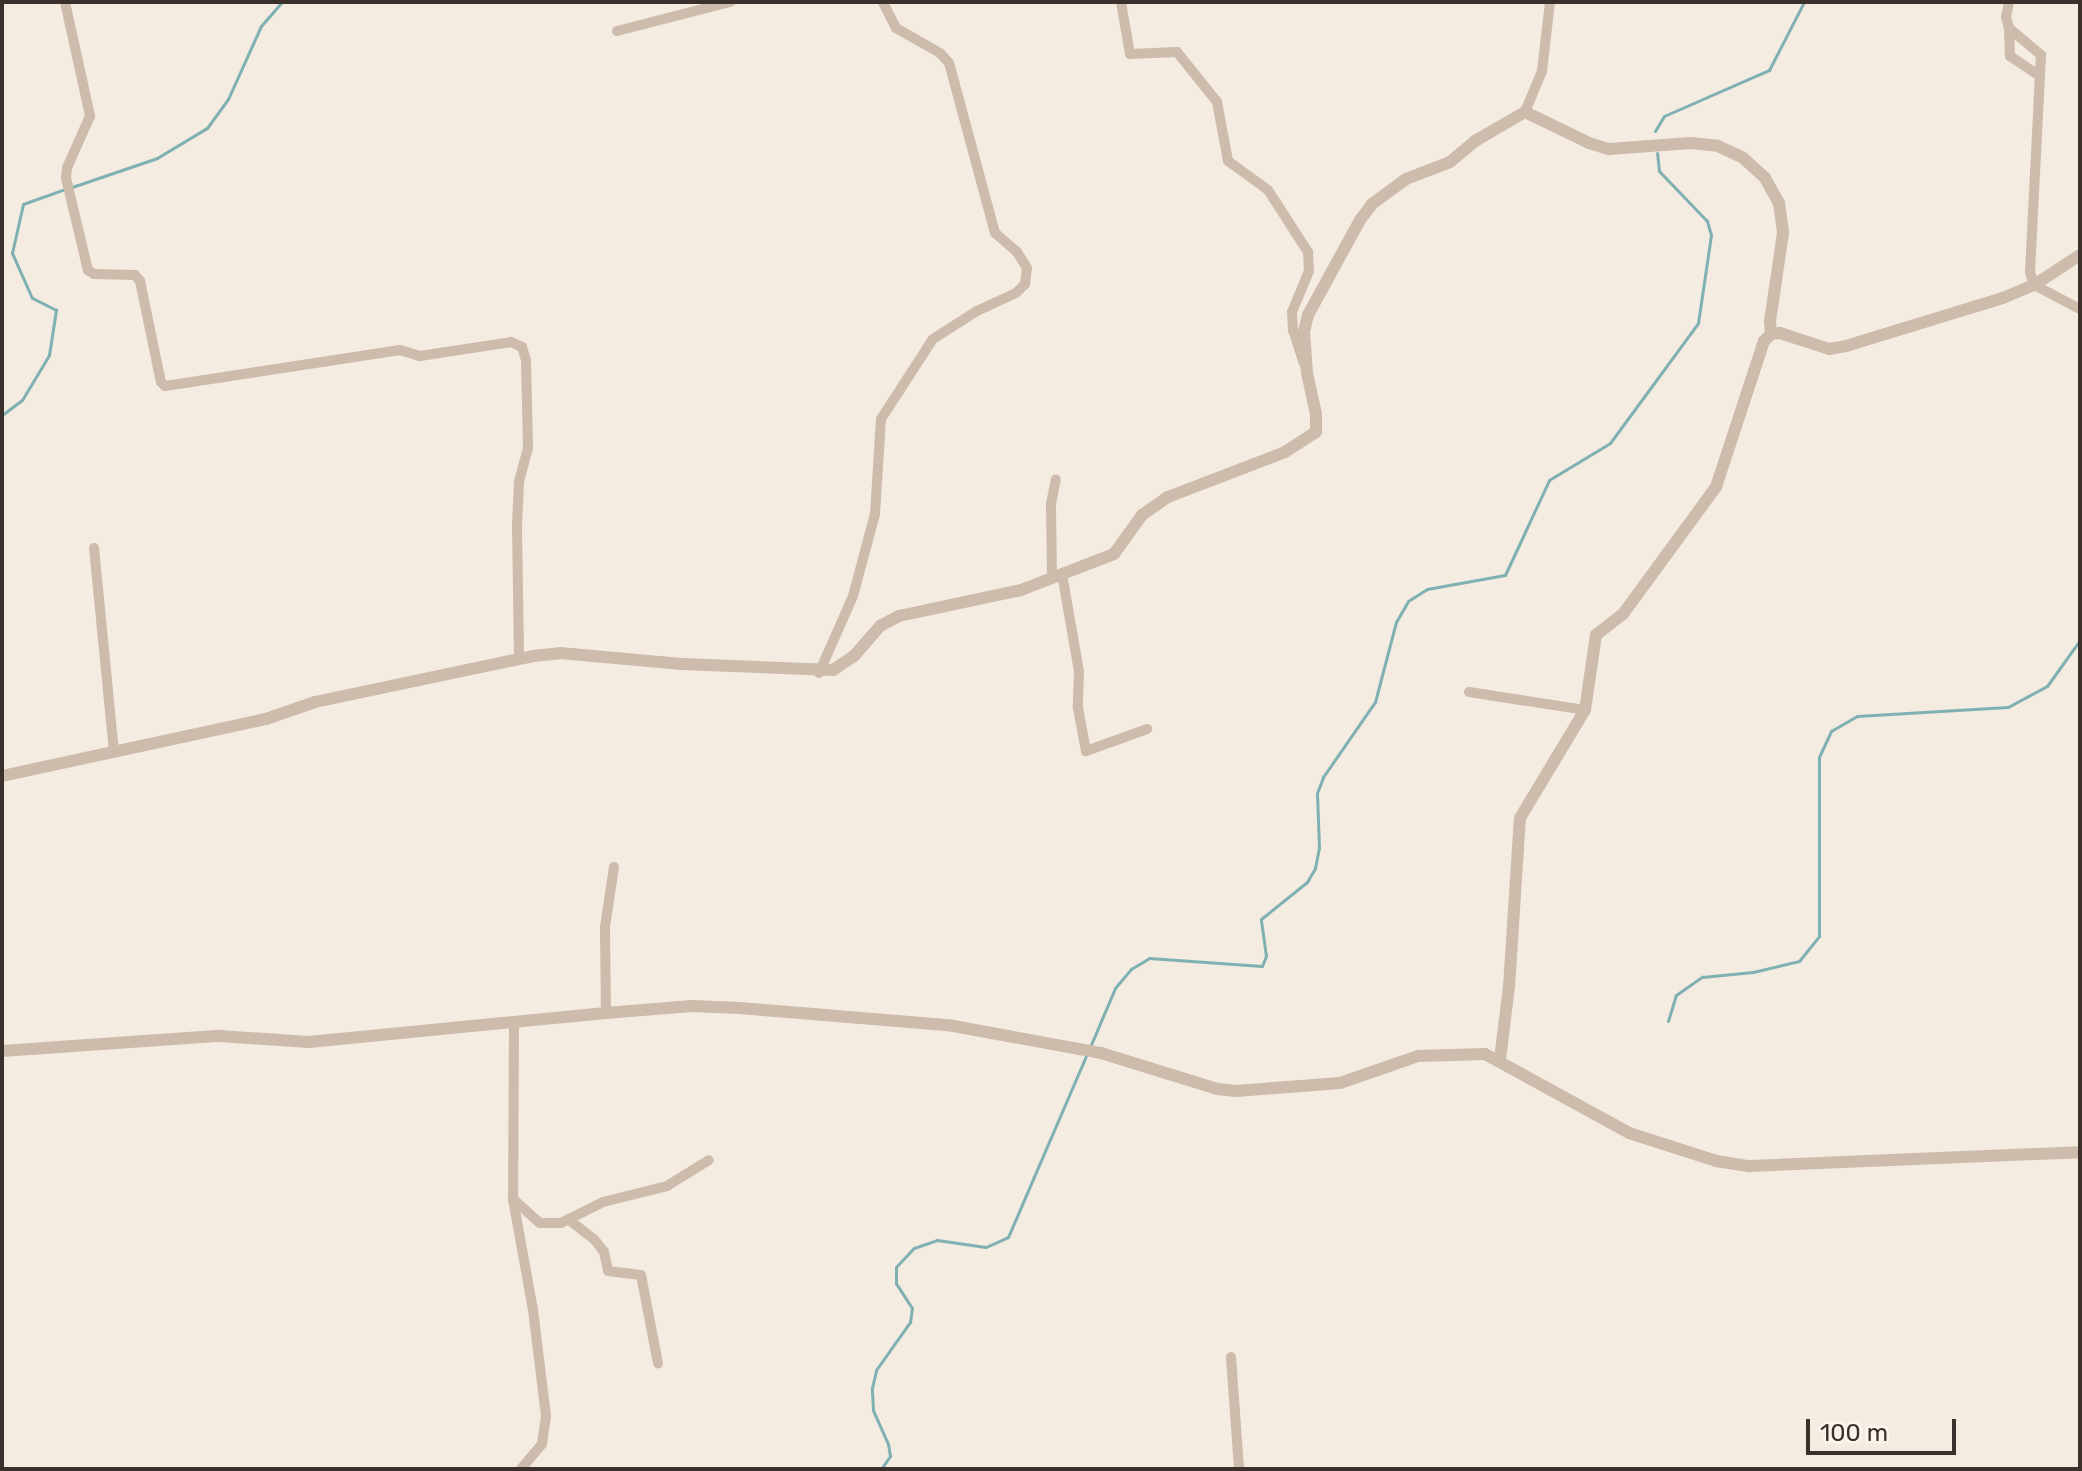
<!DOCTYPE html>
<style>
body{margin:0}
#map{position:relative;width:2082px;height:1471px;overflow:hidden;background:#f4ebe1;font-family:Rubik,sans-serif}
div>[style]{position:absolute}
.stream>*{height:3px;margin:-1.5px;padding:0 1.5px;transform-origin:1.5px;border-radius:1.5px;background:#7fb0b2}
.minor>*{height:10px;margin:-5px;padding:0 5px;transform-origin:5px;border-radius:5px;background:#cdbbac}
.tertiary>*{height:12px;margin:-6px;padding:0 6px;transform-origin:6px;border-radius:6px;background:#cdbbac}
span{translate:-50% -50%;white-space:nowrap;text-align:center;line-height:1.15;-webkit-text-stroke:7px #fbf5ee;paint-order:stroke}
.frame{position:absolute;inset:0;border:4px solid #3b302b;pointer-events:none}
.scale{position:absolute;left:1806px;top:1419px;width:150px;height:36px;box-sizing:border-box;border:4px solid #3b302b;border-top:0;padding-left:10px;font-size:24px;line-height:28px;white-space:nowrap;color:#3b302b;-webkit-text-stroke:6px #fbf5ee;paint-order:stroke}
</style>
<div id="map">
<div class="stream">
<i style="left:1655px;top:131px;width:17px;rotate:-59deg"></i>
<i style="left:1664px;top:116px;width:115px;rotate:-23.7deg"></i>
<i style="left:1769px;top:70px;width:76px;rotate:-62.8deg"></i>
<i style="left:72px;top:187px;width:90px;rotate:-18.8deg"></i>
<i style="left:157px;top:158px;width:58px;rotate:-31deg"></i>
<i style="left:207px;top:128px;width:36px;rotate:-54deg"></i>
<i style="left:228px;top:99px;width:80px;rotate:-65.7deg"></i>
<i style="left:261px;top:26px;width:32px;rotate:-49deg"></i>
<i style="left:2px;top:415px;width:25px;rotate:-37deg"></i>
<i style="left:22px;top:400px;width:52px;rotate:-59deg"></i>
<i style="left:49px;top:355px;width:46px;rotate:-81.2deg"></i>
<i style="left:56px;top:310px;width:27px;rotate:-153deg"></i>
<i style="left:32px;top:298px;width:49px;rotate:-114deg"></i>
<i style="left:12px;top:253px;width:50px;rotate:-77.3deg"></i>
<i style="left:23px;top:204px;width:45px;rotate:-19.7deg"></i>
<i style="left:1668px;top:1021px;width:27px;rotate:-73deg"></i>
<i style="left:1676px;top:995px;width:32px;rotate:-35deg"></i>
<i style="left:1702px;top:977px;width:51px;rotate:-5.6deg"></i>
<i style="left:1753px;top:972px;width:47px;rotate:-13.4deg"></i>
<i style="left:1799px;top:961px;width:32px;rotate:-51deg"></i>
<i style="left:1819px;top:936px;width:179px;rotate:-90deg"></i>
<i style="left:1819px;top:757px;width:29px;rotate:-65deg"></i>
<i style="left:1831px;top:731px;width:30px;rotate:-30deg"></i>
<i style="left:1857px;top:716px;width:151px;rotate:-3.4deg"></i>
<i style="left:2008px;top:707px;width:44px;rotate:-28.3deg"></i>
<i style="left:2047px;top:686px;width:57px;rotate:-54.3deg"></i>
<i style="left:1090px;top:1047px;width:64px;rotate:-67deg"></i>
<i style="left:1115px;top:988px;width:25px;rotate:-50deg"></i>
<i style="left:1131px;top:969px;width:21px;rotate:-31deg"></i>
<i style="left:1149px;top:958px;width:113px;rotate:4deg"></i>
<i style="left:1262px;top:966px;width:11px;rotate:-68deg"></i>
<i style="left:1266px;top:956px;width:37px;rotate:-98deg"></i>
<i style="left:1261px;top:919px;width:59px;rotate:-38.8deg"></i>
<i style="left:1307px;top:882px;width:16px;rotate:-60deg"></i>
<i style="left:1315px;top:868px;width:20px;rotate:-79deg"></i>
<i style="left:1319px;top:848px;width:55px;rotate:-92.1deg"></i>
<i style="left:1317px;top:793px;width:17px;rotate:-69deg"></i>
<i style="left:1323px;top:777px;width:91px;rotate:-55.3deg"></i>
<i style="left:1375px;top:702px;width:83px;rotate:-75.3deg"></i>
<i style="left:1396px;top:622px;width:24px;rotate:-60deg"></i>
<i style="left:1408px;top:601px;width:22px;rotate:-32deg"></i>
<i style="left:1427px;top:589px;width:79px;rotate:-10.2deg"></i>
<i style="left:1505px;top:575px;width:105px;rotate:-65.1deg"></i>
<i style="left:1549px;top:480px;width:71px;rotate:-31.2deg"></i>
<i style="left:1610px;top:443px;width:149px;rotate:-53.7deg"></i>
<i style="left:1698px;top:323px;width:89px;rotate:-81.6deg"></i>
<i style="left:1711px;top:235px;width:15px;rotate:-106deg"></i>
<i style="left:1707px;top:221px;width:69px;rotate:-133.8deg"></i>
<i style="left:1659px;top:171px;width:18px;rotate:-96deg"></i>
<i style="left:881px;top:1469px;width:16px;rotate:-55deg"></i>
<i style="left:890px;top:1456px;width:12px;rotate:-99deg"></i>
<i style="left:888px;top:1444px;width:37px;rotate:-114deg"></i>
<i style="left:873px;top:1410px;width:22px;rotate:-93deg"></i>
<i style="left:872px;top:1388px;width:18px;rotate:-77deg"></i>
<i style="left:876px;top:1370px;width:59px;rotate:-54.7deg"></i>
<i style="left:910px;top:1322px;width:14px;rotate:-82deg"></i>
<i style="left:912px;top:1308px;width:30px;rotate:-123deg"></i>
<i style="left:896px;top:1283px;width:16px;rotate:-90deg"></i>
<i style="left:896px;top:1267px;width:26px;rotate:-47deg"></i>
<i style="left:914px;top:1248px;width:24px;rotate:-19deg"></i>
<i style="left:937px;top:1240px;width:49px;rotate:8.1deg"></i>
<i style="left:986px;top:1247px;width:24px;rotate:-24deg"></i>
<i style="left:1008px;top:1237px;width:199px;rotate:-66.7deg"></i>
</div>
<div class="minor">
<i style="left:65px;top:2px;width:117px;rotate:77.6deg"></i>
<i style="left:90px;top:116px;width:57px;rotate:113.9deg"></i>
<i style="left:67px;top:168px;width:10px;rotate:96deg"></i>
<i style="left:66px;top:178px;width:95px;rotate:76.6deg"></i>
<i style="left:88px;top:270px;width:7px;rotate:34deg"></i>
<i style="left:94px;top:274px;width:41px;rotate:1.4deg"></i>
<i style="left:135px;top:275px;width:8px;rotate:50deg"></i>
<i style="left:140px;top:281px;width:103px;rotate:78.3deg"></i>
<i style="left:161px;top:382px;width:6px;rotate:45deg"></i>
<i style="left:165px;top:386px;width:238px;rotate:-8.7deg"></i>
<i style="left:400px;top:350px;width:21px;rotate:17deg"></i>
<i style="left:420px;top:356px;width:92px;rotate:-8.7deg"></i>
<i style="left:511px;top:342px;width:12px;rotate:24deg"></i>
<i style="left:522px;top:347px;width:14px;rotate:73deg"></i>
<i style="left:526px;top:360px;width:88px;rotate:88.7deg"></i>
<i style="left:528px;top:448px;width:35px;rotate:105deg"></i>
<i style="left:519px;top:482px;width:44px;rotate:92.6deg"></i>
<i style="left:517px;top:526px;width:133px;rotate:89.1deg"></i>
<i style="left:1121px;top:2px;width:53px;rotate:80.2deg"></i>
<i style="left:1130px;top:54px;width:47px;rotate:-2.4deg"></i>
<i style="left:1177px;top:52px;width:64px;rotate:51.3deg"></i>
<i style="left:1217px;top:102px;width:60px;rotate:79.4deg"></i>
<i style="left:1228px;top:161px;width:49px;rotate:35.9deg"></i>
<i style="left:1268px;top:190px;width:74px;rotate:57.2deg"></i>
<i style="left:1308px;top:252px;width:19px;rotate:87deg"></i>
<i style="left:1309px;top:271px;width:44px;rotate:112.5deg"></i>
<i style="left:1292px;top:312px;width:18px;rotate:87deg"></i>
<i style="left:1293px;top:330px;width:35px;rotate:72deg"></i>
<i style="left:2009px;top:2px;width:15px;rotate:101deg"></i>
<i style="left:2006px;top:17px;width:11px;rotate:75deg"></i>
<i style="left:2009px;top:28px;width:42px;rotate:40.2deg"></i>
<i style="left:2041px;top:55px;width:217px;rotate:92.9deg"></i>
<i style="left:2030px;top:272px;width:14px;rotate:73deg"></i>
<i style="left:2034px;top:285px;width:52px;rotate:27.6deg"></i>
<i style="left:2009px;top:28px;width:28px;rotate:88deg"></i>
<i style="left:2010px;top:56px;width:36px;rotate:34deg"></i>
<i style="left:617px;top:31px;width:117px;rotate:-14.4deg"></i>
<i style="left:1525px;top:112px;width:44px;rotate:-67.5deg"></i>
<i style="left:1542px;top:71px;width:69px;rotate:-83.4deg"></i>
<i style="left:94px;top:548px;width:205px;rotate:84.4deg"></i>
<i style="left:1062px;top:574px;width:98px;rotate:80.1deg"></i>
<i style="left:1079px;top:671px;width:37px;rotate:92deg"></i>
<i style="left:1078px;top:708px;width:44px;rotate:79.5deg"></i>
<i style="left:1086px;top:751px;width:65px;rotate:-19.8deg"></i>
<i style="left:1052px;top:578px;width:74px;rotate:-90.8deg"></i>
<i style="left:1051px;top:504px;width:25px;rotate:-79deg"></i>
<i style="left:819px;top:673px;width:84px;rotate:-66.2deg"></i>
<i style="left:853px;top:596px;width:85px;rotate:-75deg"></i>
<i style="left:875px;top:514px;width:95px;rotate:-86.4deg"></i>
<i style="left:881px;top:419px;width:95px;rotate:-57deg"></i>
<i style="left:933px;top:339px;width:52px;rotate:-32.5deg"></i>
<i style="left:977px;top:311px;width:43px;rotate:-24.8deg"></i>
<i style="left:1016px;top:293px;width:13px;rotate:-45deg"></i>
<i style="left:1025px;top:284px;width:16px;rotate:-83deg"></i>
<i style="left:1027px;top:268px;width:19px;rotate:-122deg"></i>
<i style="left:1017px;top:252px;width:29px;rotate:-139deg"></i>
<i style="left:995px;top:233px;width:176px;rotate:-105.1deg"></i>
<i style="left:949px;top:63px;width:13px;rotate:-132deg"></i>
<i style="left:940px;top:53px;width:51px;rotate:-150.4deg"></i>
<i style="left:896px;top:28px;width:29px;rotate:-117deg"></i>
<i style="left:1469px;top:692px;width:117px;rotate:8.8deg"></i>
<i style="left:606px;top:1013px;width:86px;rotate:-90.7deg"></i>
<i style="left:605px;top:927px;width:61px;rotate:-81.5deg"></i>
<i style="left:514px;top:1022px;width:177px;rotate:90.3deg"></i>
<i style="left:513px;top:1199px;width:113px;rotate:79.8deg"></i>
<i style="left:533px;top:1310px;width:107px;rotate:83deg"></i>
<i style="left:546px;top:1416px;width:28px;rotate:98deg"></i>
<i style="left:542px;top:1444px;width:33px;rotate:130deg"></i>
<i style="left:513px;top:1199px;width:36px;rotate:42deg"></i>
<i style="left:540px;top:1223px;width:21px"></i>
<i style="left:561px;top:1223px;width:47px;rotate:-26.6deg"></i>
<i style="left:603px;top:1202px;width:66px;rotate:-14deg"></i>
<i style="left:667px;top:1186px;width:49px;rotate:-31.8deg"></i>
<i style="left:568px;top:1219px;width:33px;rotate:38deg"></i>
<i style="left:594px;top:1239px;width:16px;rotate:52deg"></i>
<i style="left:604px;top:1252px;width:19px;rotate:78deg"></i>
<i style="left:608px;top:1271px;width:33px;rotate:7deg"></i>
<i style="left:641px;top:1275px;width:90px;rotate:79.1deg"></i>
<i style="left:1231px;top:1357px;width:112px;rotate:85.9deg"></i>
</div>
<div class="tertiary">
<i style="left:2px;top:776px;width:270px;rotate:-12.2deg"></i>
<i style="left:266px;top:719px;width:52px;rotate:-19.1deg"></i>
<i style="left:315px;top:702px;width:223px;rotate:-11.9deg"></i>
<i style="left:533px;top:656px;width:27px;rotate:-6deg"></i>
<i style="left:560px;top:653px;width:122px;rotate:5.2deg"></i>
<i style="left:682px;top:664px;width:151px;rotate:2.3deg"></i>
<i style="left:833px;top:670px;width:25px;rotate:-34deg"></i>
<i style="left:854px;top:656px;width:40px;rotate:-49deg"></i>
<i style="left:880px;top:626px;width:21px;rotate:-28deg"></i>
<i style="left:899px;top:616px;width:125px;rotate:-12deg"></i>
<i style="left:1021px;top:590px;width:100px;rotate:-21.2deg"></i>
<i style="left:1114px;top:554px;width:48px;rotate:-54.3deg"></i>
<i style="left:1142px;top:515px;width:32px;rotate:-35deg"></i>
<i style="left:1168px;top:497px;width:125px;rotate:-21deg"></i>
<i style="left:1285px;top:452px;width:37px;rotate:-33deg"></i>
<i style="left:1316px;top:432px;width:18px;rotate:-90deg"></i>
<i style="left:1316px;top:414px;width:42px;rotate:-102.4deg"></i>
<i style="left:1307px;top:373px;width:41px;rotate:-94.2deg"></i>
<i style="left:1304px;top:332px;width:17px;rotate:-77deg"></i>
<i style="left:1308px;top:315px;width:108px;rotate:-61.3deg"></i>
<i style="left:1360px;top:220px;width:20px;rotate:-53deg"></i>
<i style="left:1372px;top:204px;width:42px;rotate:-36.3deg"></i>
<i style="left:1406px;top:179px;width:47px;rotate:-21.1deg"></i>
<i style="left:1450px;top:162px;width:33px;rotate:-40deg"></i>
<i style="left:1475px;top:141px;width:58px;rotate:-30.1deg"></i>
<i style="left:1525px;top:112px;width:71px;rotate:25.8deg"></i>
<i style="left:1589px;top:143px;width:21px;rotate:17deg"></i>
<i style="left:1609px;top:149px;width:82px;rotate:-4.2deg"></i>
<i style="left:1691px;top:143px;width:27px;rotate:6deg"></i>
<i style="left:1718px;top:146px;width:26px;rotate:25deg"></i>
<i style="left:1742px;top:157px;width:31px;rotate:42deg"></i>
<i style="left:1765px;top:178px;width:29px;rotate:61deg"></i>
<i style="left:1779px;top:203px;width:30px;rotate:82deg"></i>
<i style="left:1783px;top:233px;width:89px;rotate:98.4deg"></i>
<i style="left:1770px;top:321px;width:13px;rotate:86deg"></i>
<i style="left:2px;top:1051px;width:218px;rotate:-4deg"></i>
<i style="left:219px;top:1036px;width:90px;rotate:3.8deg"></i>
<i style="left:309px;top:1042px;width:298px;rotate:-5.6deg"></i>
<i style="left:606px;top:1013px;width:86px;rotate:-4.7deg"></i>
<i style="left:692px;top:1006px;width:47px;rotate:2.4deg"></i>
<i style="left:739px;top:1008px;width:210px;rotate:4.7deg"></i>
<i style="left:948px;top:1025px;width:156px;rotate:10.4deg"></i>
<i style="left:1101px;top:1053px;width:121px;rotate:17.2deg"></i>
<i style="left:1217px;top:1089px;width:19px;rotate:6deg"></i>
<i style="left:1236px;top:1091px;width:104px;rotate:-4.4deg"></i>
<i style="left:1340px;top:1083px;width:83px;rotate:-19.1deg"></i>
<i style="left:1418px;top:1056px;width:67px;rotate:-1.7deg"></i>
<i style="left:1485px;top:1054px;width:164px;rotate:28.7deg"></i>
<i style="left:1629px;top:1133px;width:91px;rotate:17.8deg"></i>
<i style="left:1716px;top:1161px;width:33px;rotate:9deg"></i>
<i style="left:1749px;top:1166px;width:331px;rotate:-2.4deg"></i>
<i style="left:1500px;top:1059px;width:73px;rotate:-82.9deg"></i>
<i style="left:1509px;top:987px;width:169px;rotate:-86.3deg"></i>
<i style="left:1520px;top:818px;width:126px;rotate:-59deg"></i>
<i style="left:1585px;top:710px;width:76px;rotate:-81.7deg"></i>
<i style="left:1596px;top:635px;width:34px;rotate:-38deg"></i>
<i style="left:1623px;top:614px;width:157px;rotate:-53.8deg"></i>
<i style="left:1716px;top:487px;width:154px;rotate:-71.8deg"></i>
<i style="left:1764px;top:341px;width:10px;rotate:-45deg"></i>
<i style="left:1771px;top:334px;width:9px;rotate:-6deg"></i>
<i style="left:1780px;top:333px;width:52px;rotate:18.1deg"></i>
<i style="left:1829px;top:349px;width:17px;rotate:-10deg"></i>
<i style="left:1846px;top:346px;width:164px;rotate:-17deg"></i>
<i style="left:2003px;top:298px;width:34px;rotate:-23deg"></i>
<i style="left:2034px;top:285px;width:55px;rotate:-33.1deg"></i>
</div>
<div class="frame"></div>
<div class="scale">100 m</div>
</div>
